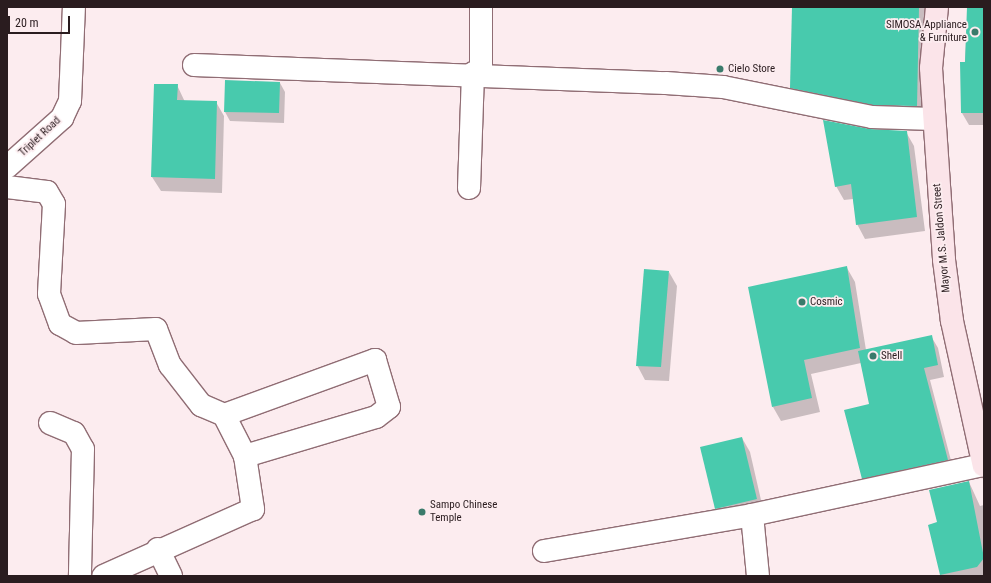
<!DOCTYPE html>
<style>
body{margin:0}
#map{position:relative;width:991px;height:583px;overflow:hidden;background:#fcecef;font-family:"Roboto Condensed",sans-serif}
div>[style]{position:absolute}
.shadow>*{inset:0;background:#0003}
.building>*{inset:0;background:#48caad}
.roads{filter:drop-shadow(1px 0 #906d74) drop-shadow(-1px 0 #906d74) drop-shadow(0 1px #906d74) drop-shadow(0 -1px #906d74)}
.minor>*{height:22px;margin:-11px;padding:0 11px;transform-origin:11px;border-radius:11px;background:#fff}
.tertiary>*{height:22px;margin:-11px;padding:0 11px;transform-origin:11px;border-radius:11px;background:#fff}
.secondary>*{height:22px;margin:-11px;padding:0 11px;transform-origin:11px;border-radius:11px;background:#fbe4e9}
.dots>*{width:11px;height:11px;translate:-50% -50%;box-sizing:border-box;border:2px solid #fcecef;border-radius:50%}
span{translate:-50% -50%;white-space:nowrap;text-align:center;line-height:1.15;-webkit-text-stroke:3.5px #fcecef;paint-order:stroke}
.poi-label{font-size:11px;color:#2a1c1f}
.right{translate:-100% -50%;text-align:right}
.left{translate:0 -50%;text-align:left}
.street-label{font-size:11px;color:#2a1c1f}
.frame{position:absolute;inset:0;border:8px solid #2a1c1f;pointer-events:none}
.scale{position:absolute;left:8px;top:16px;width:62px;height:18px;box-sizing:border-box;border:2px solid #2a1c1f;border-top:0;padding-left:5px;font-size:12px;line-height:14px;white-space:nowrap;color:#2a1c1f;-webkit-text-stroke:3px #fcecef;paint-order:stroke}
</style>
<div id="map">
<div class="shadow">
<i style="clip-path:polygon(793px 7px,925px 7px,924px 120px,799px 101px,791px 87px)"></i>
<i style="clip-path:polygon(968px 7px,984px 7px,984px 125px,969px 125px,962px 113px)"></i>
<i style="clip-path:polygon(280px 83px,285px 92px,284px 123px,230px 121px,225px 112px)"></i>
<i style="clip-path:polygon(155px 85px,177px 85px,185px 102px,216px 102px,224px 116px,222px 193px,161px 191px,152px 177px)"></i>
<i style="clip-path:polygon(870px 130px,906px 132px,914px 146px,925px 231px,865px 239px,857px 224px,853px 199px,844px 200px,836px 186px)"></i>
<i style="clip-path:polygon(847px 268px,855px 282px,866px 350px,931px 336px,938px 348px,944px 377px,930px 380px,954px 472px,869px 490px,862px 478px,870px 404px,861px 363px,811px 374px,820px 412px,781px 421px,773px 407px)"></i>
<i style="clip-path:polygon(669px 272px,677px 286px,669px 381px,645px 380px,637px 365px)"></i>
<i style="clip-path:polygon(742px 438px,750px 452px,764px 513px,725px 522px,716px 508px)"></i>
<i style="clip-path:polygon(969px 482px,980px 506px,984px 505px,984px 576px,941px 576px,929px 525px,938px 523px)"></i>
</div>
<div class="building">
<i style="clip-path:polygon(792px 7px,919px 7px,917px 106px,873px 105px,790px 88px)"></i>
<i style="clip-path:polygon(967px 7px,984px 7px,984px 113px,961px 113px,960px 62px,965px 62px)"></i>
<i style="clip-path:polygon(225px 80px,280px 82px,279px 113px,224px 112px)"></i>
<i style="clip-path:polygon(154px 84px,178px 84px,177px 100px,217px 101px,215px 179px,151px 177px)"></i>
<i style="clip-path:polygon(823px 120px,870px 129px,907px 131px,917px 217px,856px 225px,851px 184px,835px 187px)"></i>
<i style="clip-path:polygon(847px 266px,860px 348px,804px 360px,812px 398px,772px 407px,748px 287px)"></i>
<i style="clip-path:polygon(644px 269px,669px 271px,661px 367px,636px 366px)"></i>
<i style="clip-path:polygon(932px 335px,938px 365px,924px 368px,948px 460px,862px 479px,844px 410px,869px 404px,858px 351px)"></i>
<i style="clip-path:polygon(742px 437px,757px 499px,715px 509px,700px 447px)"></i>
<i style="clip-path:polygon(969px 481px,984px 558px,977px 567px,940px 575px,928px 525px,937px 522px,929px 490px)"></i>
</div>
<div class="roads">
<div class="minor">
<i style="left:194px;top:65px;width:472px;rotate:2.2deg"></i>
<i style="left:666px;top:83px;width:57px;rotate:4deg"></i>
<i style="left:723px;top:87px;width:152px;rotate:11.4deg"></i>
<i style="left:872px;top:117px;width:61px;rotate:1.9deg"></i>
<i style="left:481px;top:73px;width:66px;rotate:-90deg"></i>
<i style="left:7px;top:187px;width:40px;rotate:7.1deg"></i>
<i style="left:47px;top:192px;width:14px;rotate:60deg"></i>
<i style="left:54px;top:204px;width:90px;rotate:93.2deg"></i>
<i style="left:49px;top:294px;width:32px;rotate:70deg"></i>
<i style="left:60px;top:324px;width:18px;rotate:29deg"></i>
<i style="left:76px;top:333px;width:80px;rotate:-2.9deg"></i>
<i style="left:156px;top:329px;width:39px;rotate:69deg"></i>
<i style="left:170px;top:365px;width:51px;rotate:52.2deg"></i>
<i style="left:201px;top:405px;width:25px;rotate:23deg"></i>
<i style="left:224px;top:415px;width:46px;rotate:62.9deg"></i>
<i style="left:245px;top:456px;width:54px;rotate:81.4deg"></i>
<i style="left:253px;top:509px;width:164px;rotate:155.9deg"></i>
<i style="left:469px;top:188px;width:115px;rotate:-88deg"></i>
<i style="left:224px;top:415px;width:161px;rotate:-20deg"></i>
<i style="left:375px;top:360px;width:49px;rotate:73.4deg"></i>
<i style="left:389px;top:407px;width:16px;rotate:142deg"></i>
<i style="left:376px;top:417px;width:137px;rotate:163.4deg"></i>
<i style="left:50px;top:423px;width:26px;rotate:23deg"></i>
<i style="left:74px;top:433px;width:18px;rotate:61deg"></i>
<i style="left:83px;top:449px;width:127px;rotate:91.4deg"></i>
<i style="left:752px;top:515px;width:61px;rotate:84.4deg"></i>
<i style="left:158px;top:549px;width:30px;rotate:64deg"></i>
<i style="left:544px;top:551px;width:211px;rotate:-9.8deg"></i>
<i style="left:752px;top:515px;width:237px;rotate:-12.2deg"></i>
</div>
<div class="tertiary">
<i style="left:7px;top:167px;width:74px;rotate:-41.7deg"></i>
<i style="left:62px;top:118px;width:19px;rotate:-65deg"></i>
<i style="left:70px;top:101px;width:94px;rotate:-87.6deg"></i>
</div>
<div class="secondary">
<i style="left:937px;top:7px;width:61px;rotate:95.6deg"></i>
<i style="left:931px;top:68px;width:192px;rotate:86.1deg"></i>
<i style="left:944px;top:260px;width:62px;rotate:82.5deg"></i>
<i style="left:952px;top:321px;width:148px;rotate:77.6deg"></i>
</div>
</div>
<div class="dots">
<i style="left:975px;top:32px;background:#3a7b6b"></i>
<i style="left:720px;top:69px;background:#3a7b6b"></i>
<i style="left:802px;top:302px;background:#3a7b6b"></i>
<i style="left:873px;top:356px;background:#3a7b6b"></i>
<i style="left:422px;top:512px;background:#3a7b6b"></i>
</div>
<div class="poi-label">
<span class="right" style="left:967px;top:32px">SIMOSA Appliance<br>&amp; Furniture</span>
<span class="left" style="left:728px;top:69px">Cielo Store</span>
<span class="left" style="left:810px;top:302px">Cosmic</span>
<span class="left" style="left:881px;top:356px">Shell</span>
<span class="left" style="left:430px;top:512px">Sampo Chinese<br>Temple</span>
</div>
<div class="street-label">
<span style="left:40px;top:137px;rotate:-43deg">Triplet Road</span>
<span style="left:942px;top:238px;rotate:-95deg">Mayor M.S. Jaldon Street</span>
</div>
<div class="frame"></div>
<div class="scale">20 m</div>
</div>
